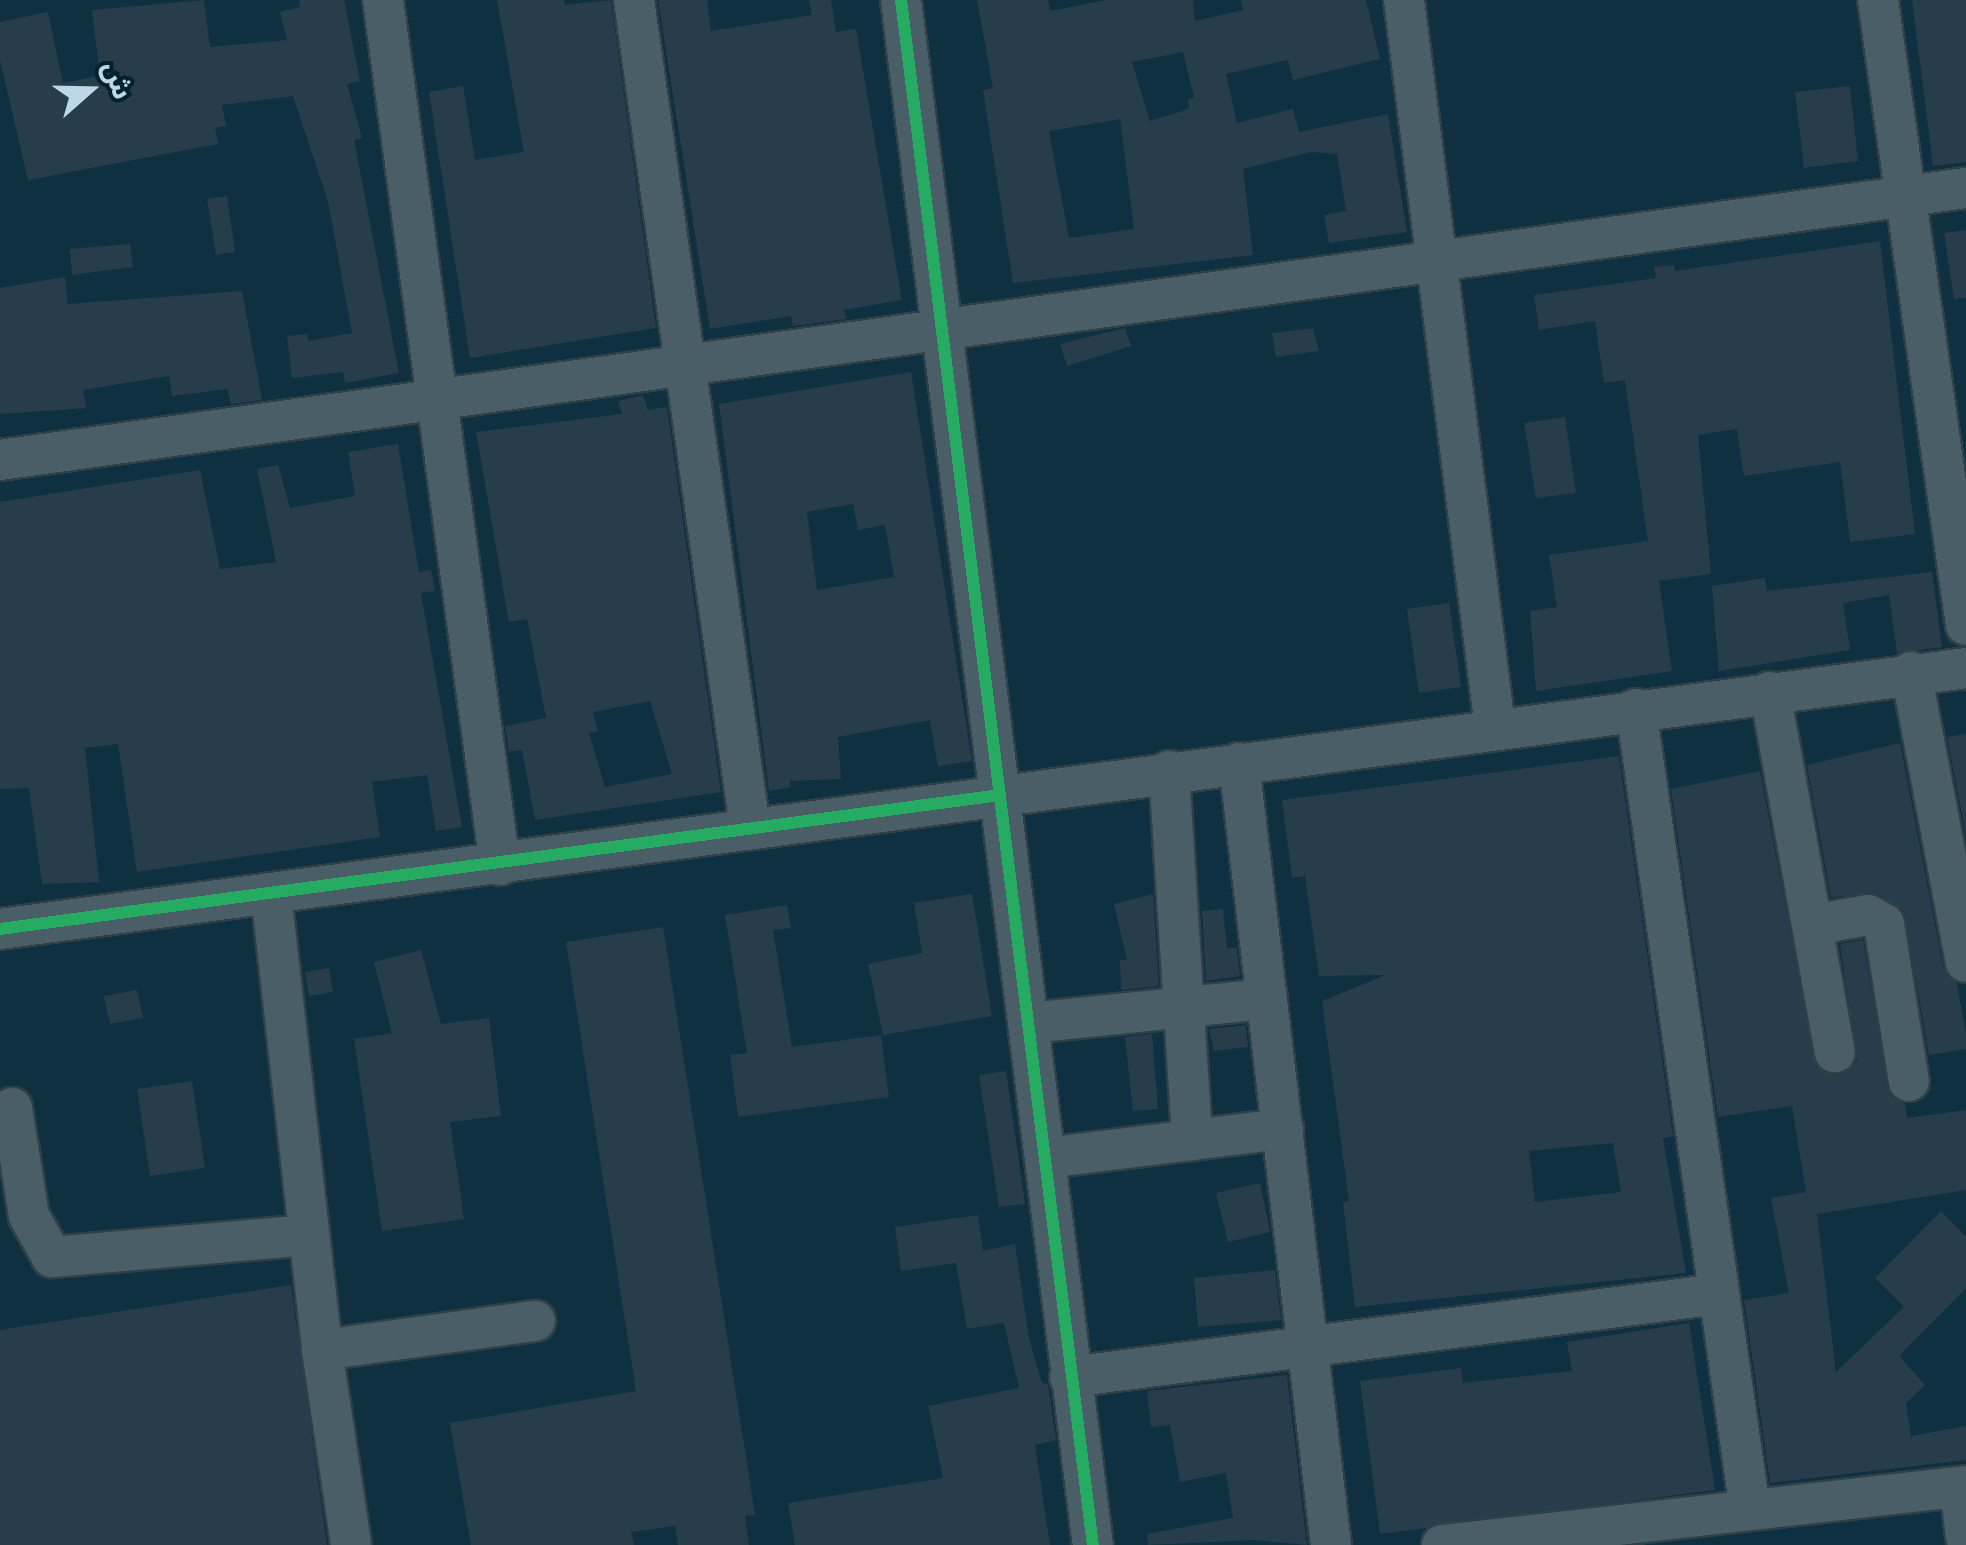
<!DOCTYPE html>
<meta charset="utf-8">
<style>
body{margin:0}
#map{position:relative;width:1966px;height:1545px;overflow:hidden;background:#0e2631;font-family:"IBM Plex Sans","Noto Sans Arabic",sans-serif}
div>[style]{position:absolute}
.built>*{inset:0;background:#0e3041}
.building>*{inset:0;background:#283d4b}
.roads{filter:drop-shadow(2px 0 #2f4048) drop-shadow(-2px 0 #2f4048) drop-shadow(0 2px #2f4048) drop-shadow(0 -2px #2f4048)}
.minor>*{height:40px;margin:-20px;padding:0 20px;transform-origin:20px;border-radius:20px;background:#4a5e68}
.cycleway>*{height:12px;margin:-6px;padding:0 6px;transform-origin:6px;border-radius:6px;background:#26ab63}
span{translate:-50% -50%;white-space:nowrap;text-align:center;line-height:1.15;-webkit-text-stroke:8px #03212f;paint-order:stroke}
.north{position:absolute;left:40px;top:40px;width:100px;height:100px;-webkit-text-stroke:8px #03212f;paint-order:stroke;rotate:70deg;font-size:28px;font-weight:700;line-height:40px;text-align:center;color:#bcd8e8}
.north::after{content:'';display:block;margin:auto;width:35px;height:45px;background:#bcd8e8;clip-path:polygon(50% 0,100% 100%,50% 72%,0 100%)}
</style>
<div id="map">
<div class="built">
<i style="clip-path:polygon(0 0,1966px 0,1966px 1545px,0 1545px)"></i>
</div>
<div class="building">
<i style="clip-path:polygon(204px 0,210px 47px,287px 40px,280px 12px,300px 7px,299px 0,344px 0,360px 81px,347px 84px,362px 138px,354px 140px,399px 373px,345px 383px,343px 372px,292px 378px,287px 336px,307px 334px,308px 341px,352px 333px,328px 201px,293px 96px,222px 105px,226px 126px,215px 128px,218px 144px,28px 180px,0 60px,0 22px,48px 12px,63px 83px,100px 76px,92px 10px)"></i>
<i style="clip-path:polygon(497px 0,564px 0,565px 5px,611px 0,656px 328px,470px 358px,429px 92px,463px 86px,475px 160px,524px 152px)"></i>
<i style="clip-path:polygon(658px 0,707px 0,711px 31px,812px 15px,809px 0,831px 0,836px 32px,856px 29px,902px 300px,844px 310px,846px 319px,793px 326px,791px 316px,710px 329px)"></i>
<i style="clip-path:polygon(evenodd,977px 0,1048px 0,1050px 11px,1106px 0,1193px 0,1195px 21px,1243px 10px,1241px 0,1366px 0,1380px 59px,1293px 80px,1288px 60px,1226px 74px,1237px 123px,1293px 109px,1299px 132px,1388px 114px,1407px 232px,1329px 243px,1324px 215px,1346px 211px,1337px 154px,1311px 152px,1243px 169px,1253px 255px,1013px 283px,983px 90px,993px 88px,977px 0,1183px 52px,1194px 98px,1188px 99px,1189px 109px,1150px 121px,1132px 62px,1183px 52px,977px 0,1120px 119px,1134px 229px,1069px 238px,1049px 131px,1120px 119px)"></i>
<i style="clip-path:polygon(1912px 0,1966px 0,1966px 162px,1933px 166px)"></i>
<i style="clip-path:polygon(1850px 86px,1858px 161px,1804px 168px,1795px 92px)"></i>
<i style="clip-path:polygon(227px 196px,235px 252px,216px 255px,207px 199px)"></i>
<i style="clip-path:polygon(1966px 230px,1966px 298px,1954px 299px,1944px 233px)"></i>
<i style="clip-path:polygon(1880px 241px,1915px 534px,1850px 542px,1840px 462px,1744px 476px,1737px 429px,1698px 435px,1711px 574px,1659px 581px,1672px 671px,1536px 691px,1530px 611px,1557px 607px,1549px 555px,1648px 541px,1625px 380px,1604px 383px,1595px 321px,1539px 330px,1534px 295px,1656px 278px,1654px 267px,1674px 265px,1675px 271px)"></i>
<i style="clip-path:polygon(130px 244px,133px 267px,72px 275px,70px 249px)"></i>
<i style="clip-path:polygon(65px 277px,68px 304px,242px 291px,262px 400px,231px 404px,227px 389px,172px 396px,169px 376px,83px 390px,86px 408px,0 414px,0 288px)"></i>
<i style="clip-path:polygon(1125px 328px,1131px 346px,1067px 366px,1060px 344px)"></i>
<i style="clip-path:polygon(1313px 328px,1319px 351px,1276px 357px,1272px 333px)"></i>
<i style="clip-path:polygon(evenodd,911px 372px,972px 761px,938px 766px,930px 720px,838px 737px,841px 779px,790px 781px,791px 787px,769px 791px,719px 404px,911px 372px,853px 504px,858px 530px,885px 525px,894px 577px,817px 590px,807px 512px,853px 504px)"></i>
<i style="clip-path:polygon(evenodd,643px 395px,648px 410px,667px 407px,721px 792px,535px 820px,522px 750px,509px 752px,505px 726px,546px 718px,527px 619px,509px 622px,476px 432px,622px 414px,618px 401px,643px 395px,650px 701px,672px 774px,605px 787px,589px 733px,598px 731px,593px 712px,650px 701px)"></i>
<i style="clip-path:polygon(1565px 417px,1576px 493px,1536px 498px,1524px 423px)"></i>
<i style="clip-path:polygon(398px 444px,419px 572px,431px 570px,435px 591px,421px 593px,462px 827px,436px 831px,427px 775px,372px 782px,380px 837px,137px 872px,118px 744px,85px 748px,99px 882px,42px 884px,29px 788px,0 789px,0 502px,200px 470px,220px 569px,276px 562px,257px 469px,278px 465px,290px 508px,355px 496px,348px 452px)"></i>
<i style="clip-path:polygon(1932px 572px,1942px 647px,1897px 653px,1889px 595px,1843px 603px,1850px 650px,1719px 671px,1712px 586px,1765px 578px,1767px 591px)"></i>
<i style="clip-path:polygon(1449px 603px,1461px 687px,1419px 693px,1407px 609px)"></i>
<i style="clip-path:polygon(1966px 734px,1966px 835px,1947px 737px)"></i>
<i style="clip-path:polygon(1900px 743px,1943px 966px,1957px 984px,1966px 1034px,1966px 1049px,1929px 1055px,1904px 911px,1878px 894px,1831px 897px,1807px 765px)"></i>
<i style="clip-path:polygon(evenodd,1619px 756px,1673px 1136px,1663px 1138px,1686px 1273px,1355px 1307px,1343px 1202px,1349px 1201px,1322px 1001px,1386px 975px,1319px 976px,1305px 876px,1292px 878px,1282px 800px,1619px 756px,1613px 1143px,1621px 1192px,1535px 1202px,1529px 1151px,1613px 1143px)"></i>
<i style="clip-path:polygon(1760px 771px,1816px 1067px,1838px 1075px,1857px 1061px,1840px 944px,1863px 940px,1890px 1095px,1905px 1104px,1907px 1118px,1966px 1110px,1966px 1190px,1817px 1214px,1836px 1372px,1904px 1307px,1875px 1278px,1941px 1211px,1966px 1237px,1966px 1288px,1899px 1356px,1925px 1385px,1906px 1403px,1911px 1436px,1966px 1426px,1966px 1460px,1770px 1483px,1744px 1300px,1789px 1293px,1771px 1198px,1806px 1192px,1792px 1106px,1718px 1117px,1671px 789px)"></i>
<i style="clip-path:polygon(972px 894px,992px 1016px,883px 1035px,868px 964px,922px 953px,914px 903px)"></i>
<i style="clip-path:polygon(1153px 894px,1159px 986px,1121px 990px,1120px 960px,1127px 960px,1114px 904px)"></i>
<i style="clip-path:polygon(787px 905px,791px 928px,773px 930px,792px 1047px,881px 1035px,889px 1097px,738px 1117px,730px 1055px,747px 1053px,725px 915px)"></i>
<i style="clip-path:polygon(1223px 909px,1227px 948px,1237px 948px,1240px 976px,1206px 981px,1202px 911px)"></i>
<i style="clip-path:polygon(663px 927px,755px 1515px,745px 1516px,749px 1545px,678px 1545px,675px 1526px,631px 1532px,634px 1545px,471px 1545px,450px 1423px,636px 1391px,566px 942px)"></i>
<i style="clip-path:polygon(421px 950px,441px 1024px,489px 1018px,501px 1116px,450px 1122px,464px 1219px,382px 1231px,354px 1039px,392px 1033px,374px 962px)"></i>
<i style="clip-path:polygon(329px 968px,333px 992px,309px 996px,305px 972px)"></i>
<i style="clip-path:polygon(137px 990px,143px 1018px,110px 1024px,104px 996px)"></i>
<i style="clip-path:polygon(1246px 1025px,1248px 1047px,1214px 1051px,1209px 1029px)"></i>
<i style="clip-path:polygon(1152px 1034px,1158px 1109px,1133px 1111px,1125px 1037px)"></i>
<i style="clip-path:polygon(1006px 1071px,1025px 1204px,999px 1207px,979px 1075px)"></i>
<i style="clip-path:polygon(192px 1081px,205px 1168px,150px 1176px,137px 1089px)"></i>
<i style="clip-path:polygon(1260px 1183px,1270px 1232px,1228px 1242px,1216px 1193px)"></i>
<i style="clip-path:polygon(978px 1215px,983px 1251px,1015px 1244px,1029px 1338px,1042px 1383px,1048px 1384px,1056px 1440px,1035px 1445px,1050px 1545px,795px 1545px,788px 1503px,943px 1478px,928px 1406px,1019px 1388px,1004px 1323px,967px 1329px,956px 1263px,901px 1271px,895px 1227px)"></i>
<i style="clip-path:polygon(1275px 1270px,1281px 1320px,1198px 1327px,1194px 1278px)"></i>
<i style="clip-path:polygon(291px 1285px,327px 1545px,0 1545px,0 1330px)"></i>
<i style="clip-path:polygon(1689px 1323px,1715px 1490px,1380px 1534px,1360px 1381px,1461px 1368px,1463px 1383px,1572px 1371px,1567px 1342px)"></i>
<i style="clip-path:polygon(1287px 1375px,1307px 1545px,1254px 1540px,1148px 1545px,1147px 1534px,1233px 1518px,1226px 1473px,1180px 1482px,1170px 1425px,1151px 1427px,1147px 1391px)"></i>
</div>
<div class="roads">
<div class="minor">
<i style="left:383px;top:0;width:873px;rotate:82.3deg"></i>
<i style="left:634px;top:0;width:835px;rotate:82.02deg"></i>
<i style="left:901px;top:0;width:1557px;rotate:82.92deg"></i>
<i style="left:1404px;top:0;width:734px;rotate:82.87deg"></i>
<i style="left:1878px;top:0;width:631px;rotate:81.99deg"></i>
<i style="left:0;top:460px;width:1985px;rotate:-7.88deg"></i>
<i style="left:1911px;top:672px;width:295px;rotate:79.3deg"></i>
<i style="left:1770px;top:692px;width:366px;rotate:79.8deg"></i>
<i style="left:1636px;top:709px;width:809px;rotate:81.9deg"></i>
<i style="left:1239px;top:763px;width:787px;rotate:83.29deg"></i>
<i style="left:1169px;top:771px;width:370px;rotate:86.4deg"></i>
<i style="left:271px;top:893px;width:460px;rotate:83.6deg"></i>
<i style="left:322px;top:1350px;width:197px;rotate:81.5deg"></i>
<i style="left:1812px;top:925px;width:57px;rotate:-10.1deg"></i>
<i style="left:1868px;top:915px;width:18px;rotate:29deg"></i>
<i style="left:1884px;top:924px;width:159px;rotate:81deg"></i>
<i style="left:0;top:929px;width:1983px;rotate:-7.56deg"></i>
<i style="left:1029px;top:1023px;width:239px;rotate:-5.8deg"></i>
<i style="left:12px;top:1108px;width:109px;rotate:81.1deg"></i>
<i style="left:29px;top:1216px;width:47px;rotate:60.7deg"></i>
<i style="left:52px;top:1257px;width:258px;rotate:-4.9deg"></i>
<i style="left:1046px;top:1158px;width:239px;rotate:-7deg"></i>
<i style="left:322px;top:1350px;width:215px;rotate:-7.8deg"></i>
<i style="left:1070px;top:1377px;width:654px;rotate:-7.29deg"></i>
<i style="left:1960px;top:1487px;width:50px;rotate:83.2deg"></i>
<i style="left:1442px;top:1545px;width:527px;rotate:-6.42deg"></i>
</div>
</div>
<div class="cycleway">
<i style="left:901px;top:0;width:1557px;rotate:82.92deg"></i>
<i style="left:0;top:929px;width:1009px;rotate:-7.63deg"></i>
</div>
<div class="north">ش</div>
</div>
